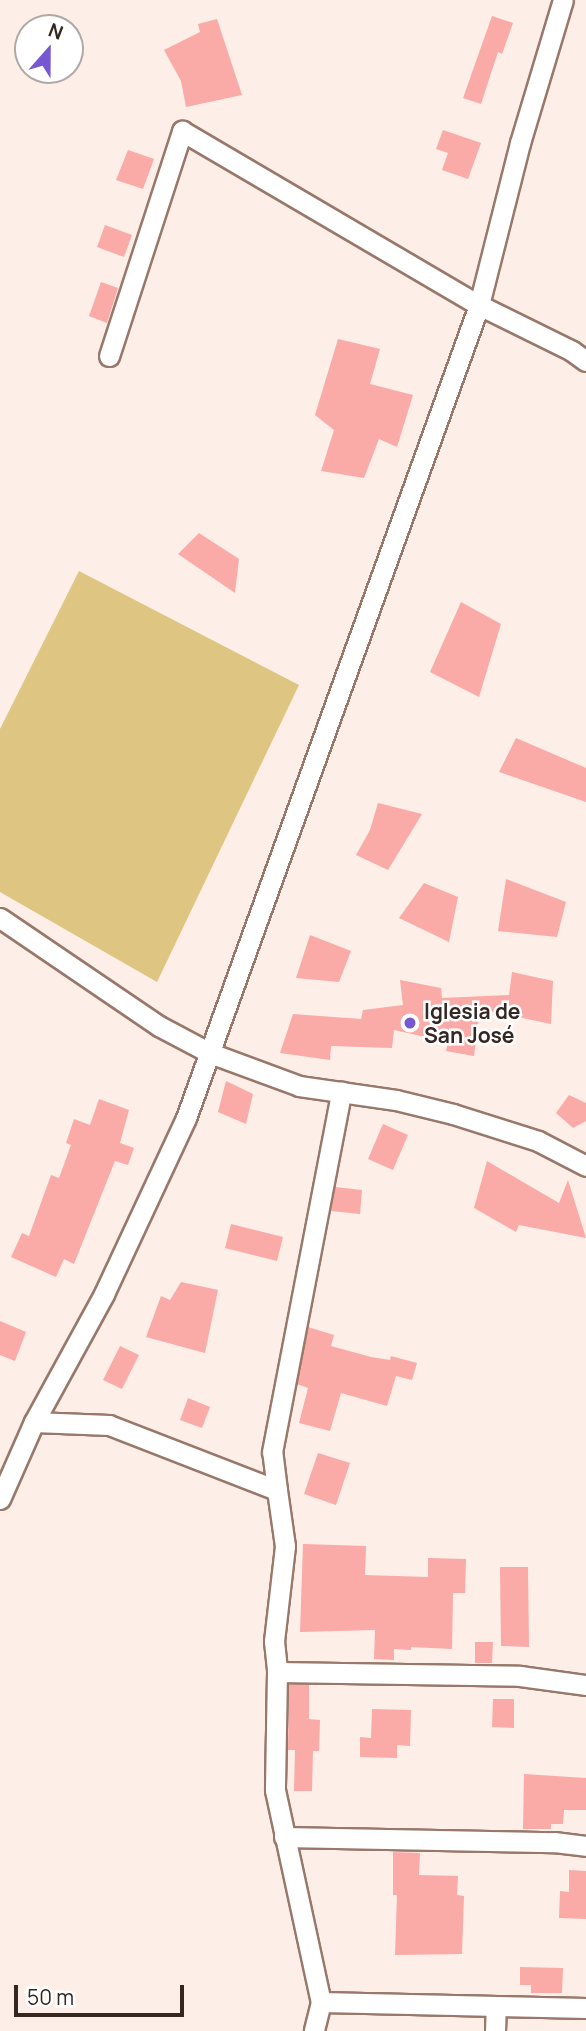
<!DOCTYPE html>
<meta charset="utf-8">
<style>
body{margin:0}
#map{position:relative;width:586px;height:2031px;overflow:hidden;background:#fdeee8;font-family:Manrope,sans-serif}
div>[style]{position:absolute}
.green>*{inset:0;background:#dfc582}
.building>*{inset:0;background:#faaaa7}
.roads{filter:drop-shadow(2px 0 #98786a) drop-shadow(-2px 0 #98786a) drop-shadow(0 2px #98786a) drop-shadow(0 -2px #98786a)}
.minor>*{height:19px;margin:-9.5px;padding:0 9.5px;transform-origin:9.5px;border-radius:9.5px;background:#fff}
.dots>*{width:19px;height:19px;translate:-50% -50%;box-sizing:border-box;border:4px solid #fff;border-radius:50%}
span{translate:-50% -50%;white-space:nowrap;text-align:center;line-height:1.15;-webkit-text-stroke:5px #fff;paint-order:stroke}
.poi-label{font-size:21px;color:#342620;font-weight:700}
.left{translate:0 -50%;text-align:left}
.north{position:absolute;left:14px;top:14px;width:70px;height:70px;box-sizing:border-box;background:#fff;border:2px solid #aea8a6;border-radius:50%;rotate:21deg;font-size:19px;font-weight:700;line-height:28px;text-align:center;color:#342620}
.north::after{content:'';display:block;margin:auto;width:24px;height:32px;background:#7758d2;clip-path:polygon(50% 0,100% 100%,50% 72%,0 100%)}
.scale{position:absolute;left:14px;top:1985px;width:170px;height:32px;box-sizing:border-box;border:4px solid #342620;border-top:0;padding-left:9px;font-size:21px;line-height:24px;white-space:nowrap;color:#342620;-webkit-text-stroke:5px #fff;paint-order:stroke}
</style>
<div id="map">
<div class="green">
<i style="clip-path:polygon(79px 571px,299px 685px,157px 982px,0 892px,0 729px)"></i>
</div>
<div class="building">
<i style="clip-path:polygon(492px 16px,513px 23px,502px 54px,498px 52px,481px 104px,463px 98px)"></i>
<i style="clip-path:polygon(217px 19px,242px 95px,186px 107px,181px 81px,164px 50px,200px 32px,198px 24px)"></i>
<i style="clip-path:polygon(443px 130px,481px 143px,468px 179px,442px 170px,448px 153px,436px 149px)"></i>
<i style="clip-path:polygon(128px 150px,154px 159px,143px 189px,116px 180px)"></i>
<i style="clip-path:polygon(105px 225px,132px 235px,124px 257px,97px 247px)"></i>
<i style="clip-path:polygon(101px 282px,118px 288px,107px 323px,89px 316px)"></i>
<i style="clip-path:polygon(338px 339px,380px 349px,370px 384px,413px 395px,397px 447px,379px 439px,364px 478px,321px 471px,334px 430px,315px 415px)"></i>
<i style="clip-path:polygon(199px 533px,239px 559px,235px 593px,178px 554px)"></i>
<i style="clip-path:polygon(461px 602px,501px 624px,479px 697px,430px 672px)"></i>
<i style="clip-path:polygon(516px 738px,586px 768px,586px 802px,499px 772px)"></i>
<i style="clip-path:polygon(378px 803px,422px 814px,388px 870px,356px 855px,370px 830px)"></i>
<i style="clip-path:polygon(506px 879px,566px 902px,557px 937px,498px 931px)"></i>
<i style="clip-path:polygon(424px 883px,458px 897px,449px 942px,399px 918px)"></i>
<i style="clip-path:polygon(310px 935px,351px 951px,339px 982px,296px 978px)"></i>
<i style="clip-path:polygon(512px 972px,553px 981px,551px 1024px,480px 1009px,474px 1056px,446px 1051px,448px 1042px,394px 1030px,392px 1048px,331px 1046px,330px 1060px,280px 1053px,293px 1014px,361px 1019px,363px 1010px,403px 1005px,400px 980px,441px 988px,442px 998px,509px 995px)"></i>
<i style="clip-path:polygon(226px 1081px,253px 1094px,246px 1124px,218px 1112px)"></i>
<i style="clip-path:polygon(569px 1095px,586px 1103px,586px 1121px,573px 1128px,556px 1113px)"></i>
<i style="clip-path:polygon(99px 1099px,129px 1110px,120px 1143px,134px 1148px,128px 1165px,115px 1161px,74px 1264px,64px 1259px,56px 1277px,11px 1257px,22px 1233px,29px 1236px,51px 1175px,59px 1178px,71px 1145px,66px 1143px,74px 1119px,90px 1125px)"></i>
<i style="clip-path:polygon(383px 1124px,408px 1135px,393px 1170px,368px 1159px)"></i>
<i style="clip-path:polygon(487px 1161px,559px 1203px,568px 1180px,586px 1238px,519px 1225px,516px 1232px,474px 1208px)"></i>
<i style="clip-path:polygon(335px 1187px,362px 1190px,360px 1214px,331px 1211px)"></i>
<i style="clip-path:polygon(231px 1224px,283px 1237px,277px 1261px,225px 1248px)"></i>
<i style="clip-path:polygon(181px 1282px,218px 1290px,205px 1353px,146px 1337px,161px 1296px,170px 1300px)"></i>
<i style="clip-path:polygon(0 1321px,26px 1332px,15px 1361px,0 1355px)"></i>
<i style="clip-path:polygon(308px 1327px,334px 1335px,331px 1346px,371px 1357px,390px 1360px,391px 1356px,417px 1363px,412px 1380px,396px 1376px,387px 1406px,341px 1393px,330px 1431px,299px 1423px,308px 1388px,297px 1384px)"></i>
<i style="clip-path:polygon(120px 1346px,139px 1355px,122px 1389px,103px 1380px)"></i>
<i style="clip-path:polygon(188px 1398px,210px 1407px,202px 1428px,180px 1420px)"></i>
<i style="clip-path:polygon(318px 1453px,350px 1463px,336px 1505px,304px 1494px)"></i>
<i style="clip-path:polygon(303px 1544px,366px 1546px,365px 1575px,428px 1577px,428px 1558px,466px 1559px,465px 1593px,453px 1593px,452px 1649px,411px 1647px,411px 1650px,394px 1649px,394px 1660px,374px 1659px,375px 1630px,300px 1632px)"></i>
<i style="clip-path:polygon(500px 1567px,528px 1567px,529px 1647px,501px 1646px)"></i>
<i style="clip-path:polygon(475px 1642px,493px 1642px,492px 1663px,475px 1663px)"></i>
<i style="clip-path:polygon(289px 1684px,309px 1685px,309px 1719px,320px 1720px,319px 1751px,313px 1751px,312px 1791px,294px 1791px,295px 1750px,288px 1750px)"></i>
<i style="clip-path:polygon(493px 1699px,514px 1699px,514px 1728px,492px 1727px)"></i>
<i style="clip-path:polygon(372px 1709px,411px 1710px,410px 1746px,397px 1745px,397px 1758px,360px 1757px,360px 1737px,371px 1738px)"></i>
<i style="clip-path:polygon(524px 1774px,586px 1778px,586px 1810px,564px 1810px,563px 1824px,551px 1824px,551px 1829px,523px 1829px)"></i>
<i style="clip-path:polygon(393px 1852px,420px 1853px,419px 1875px,458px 1876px,457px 1895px,464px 1896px,462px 1954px,395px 1955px,397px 1895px,393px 1895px)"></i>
<i style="clip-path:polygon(569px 1870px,586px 1871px,586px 1919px,559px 1918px,560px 1891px,569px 1892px)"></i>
<i style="clip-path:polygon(520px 1967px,563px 1968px,562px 1993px,531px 1993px,531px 1985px,520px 1985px)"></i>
</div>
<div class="roads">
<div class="minor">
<i style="left:109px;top:356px;width:237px;rotate:-72deg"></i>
<i style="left:182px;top:131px;width:344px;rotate:30.4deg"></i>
<i style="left:479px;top:305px;width:104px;rotate:26.3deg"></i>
<i style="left:572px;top:351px;width:17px;rotate:36deg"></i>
<i style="left:0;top:918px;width:192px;rotate:34.2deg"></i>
<i style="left:159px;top:1026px;width:58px;rotate:27.9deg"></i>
<i style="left:210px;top:1053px;width:95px;rotate:20.3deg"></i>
<i style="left:299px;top:1086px;width:98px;rotate:8.2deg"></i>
<i style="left:396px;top:1100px;width:59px;rotate:13.8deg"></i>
<i style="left:453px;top:1114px;width:89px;rotate:17.6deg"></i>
<i style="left:538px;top:1141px;width:54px;rotate:27.5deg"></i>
<i style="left:34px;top:1422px;width:75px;rotate:2.3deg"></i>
<i style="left:109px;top:1425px;width:180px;rotate:21.2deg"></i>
<i style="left:277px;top:1490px;width:57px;rotate:81.9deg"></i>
<i style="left:285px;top:1546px;width:96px;rotate:96.6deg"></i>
<i style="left:274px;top:1641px;width:31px;rotate:84deg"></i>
<i style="left:277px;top:1672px;width:118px;rotate:91deg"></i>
<i style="left:275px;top:1790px;width:217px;rotate:77.8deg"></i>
<i style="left:321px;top:2002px;width:30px;rotate:104deg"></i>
<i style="left:277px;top:1490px;width:38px;rotate:-97deg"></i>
<i style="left:272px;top:1452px;width:367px;rotate:-79.1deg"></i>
<i style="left:0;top:1499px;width:84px;rotate:-66.2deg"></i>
<i style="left:34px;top:1422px;width:146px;rotate:-61.3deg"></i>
<i style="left:104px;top:1294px;width:194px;rotate:-65deg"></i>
<i style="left:186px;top:1118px;width:864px;rotate:-70.18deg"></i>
<i style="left:479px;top:305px;width:167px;rotate:-75.8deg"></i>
<i style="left:520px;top:143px;width:149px;rotate:-73.3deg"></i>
<i style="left:277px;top:1672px;width:243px;rotate:0.9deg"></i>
<i style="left:520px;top:1676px;width:67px;rotate:7.8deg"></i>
<i style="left:284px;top:1837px;width:270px;rotate:1.1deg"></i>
<i style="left:554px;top:1842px;width:32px;rotate:7deg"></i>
<i style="left:321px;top:2002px;width:265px;rotate:1.3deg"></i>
<i style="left:495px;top:2031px;width:25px;rotate:-88deg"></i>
</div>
</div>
<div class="dots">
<i style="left:410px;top:1023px;background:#7758d2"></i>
</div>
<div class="poi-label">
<span class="left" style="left:424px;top:1023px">Iglesia de<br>San José</span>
</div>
<div class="north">N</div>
<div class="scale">50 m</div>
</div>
